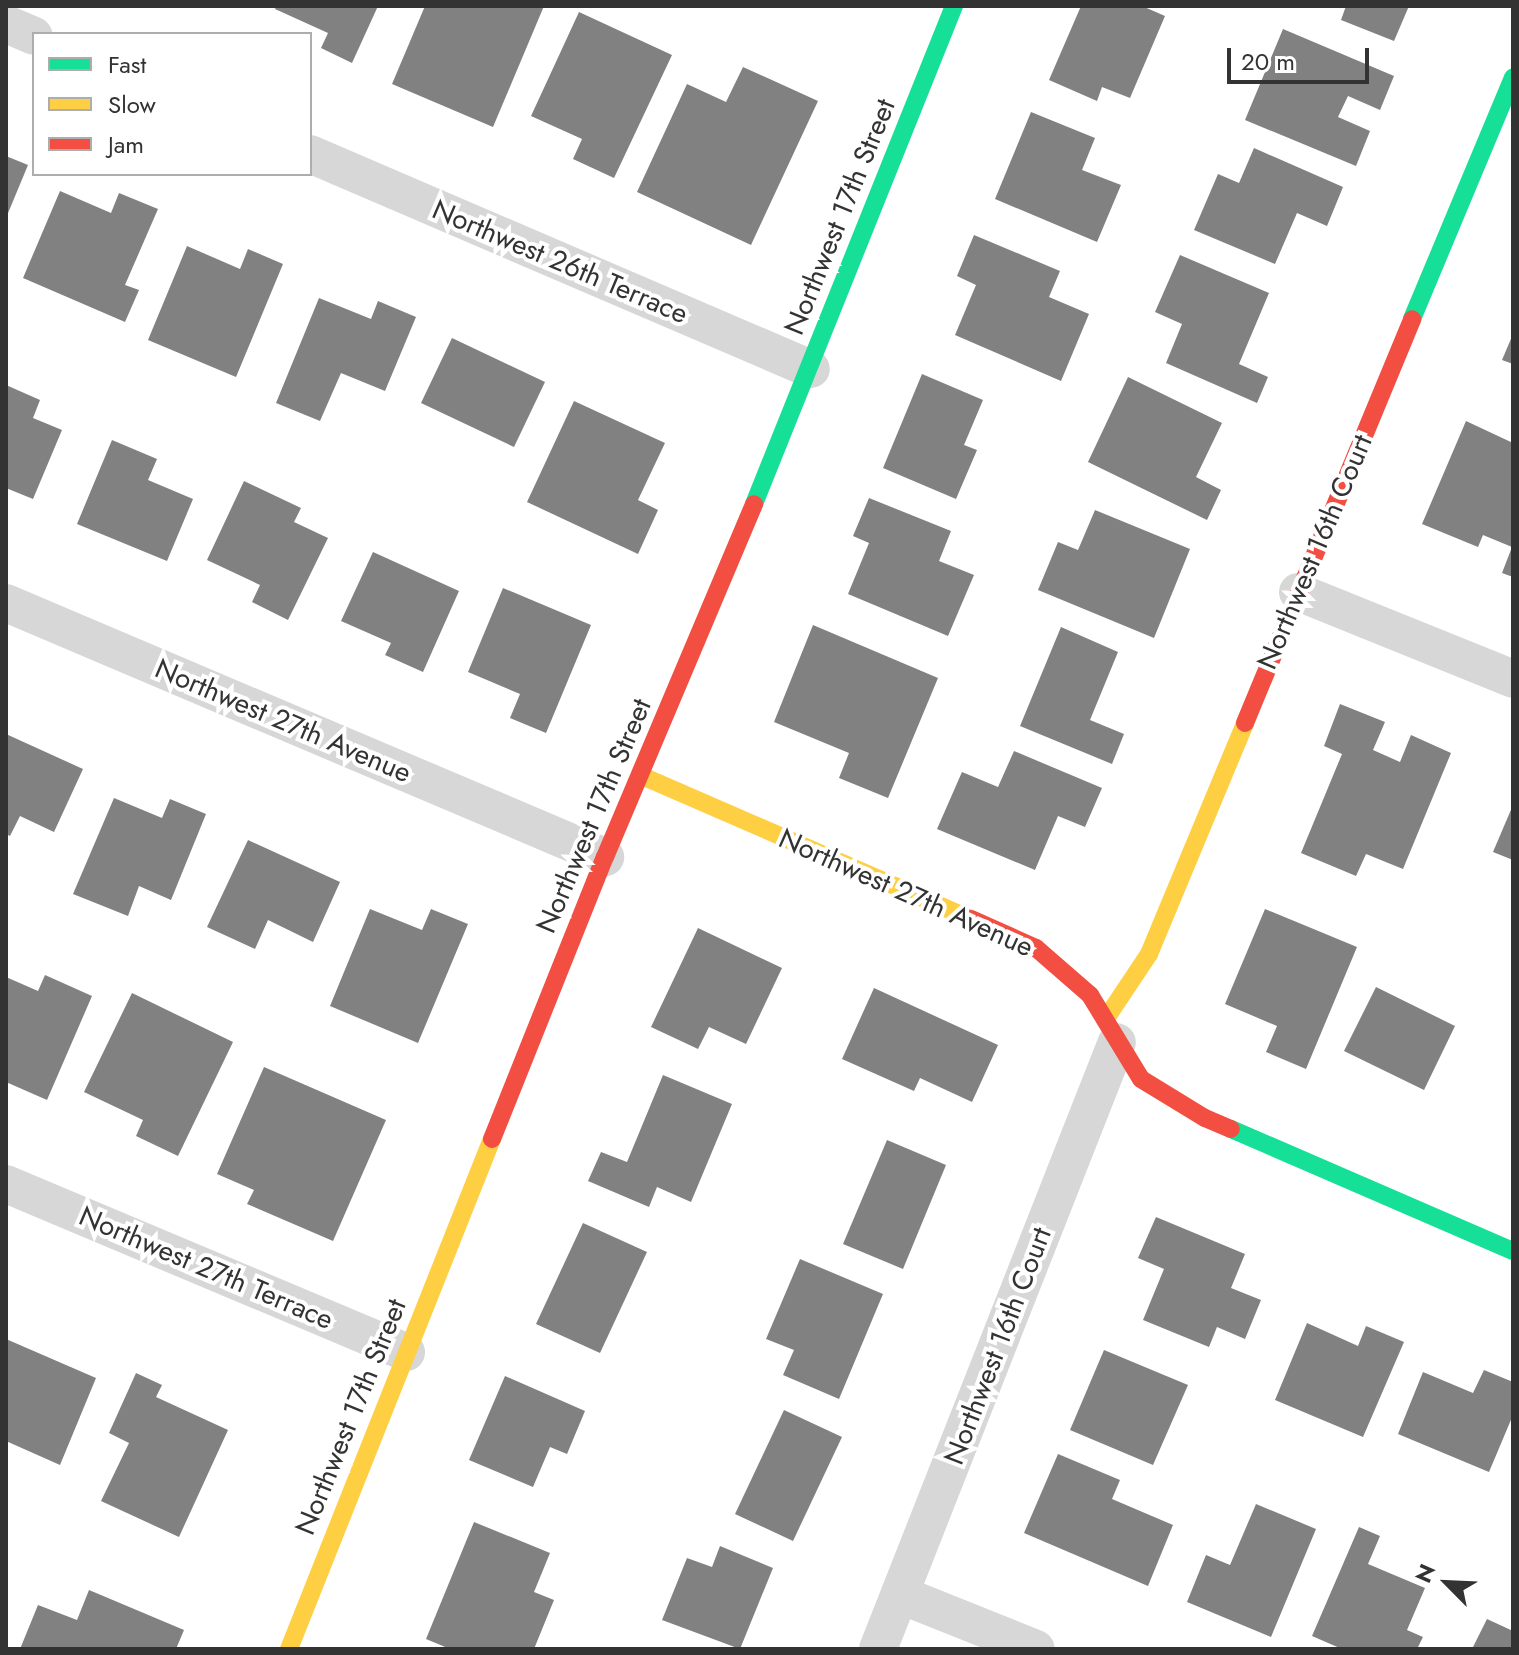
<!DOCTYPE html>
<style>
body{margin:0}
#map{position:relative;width:1519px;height:1655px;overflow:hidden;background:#fff;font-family:Jost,sans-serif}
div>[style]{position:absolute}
.building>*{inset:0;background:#818181}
.street>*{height:38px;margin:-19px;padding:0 19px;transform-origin:19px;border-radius:19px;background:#d7d7d7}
.fast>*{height:18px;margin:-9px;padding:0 9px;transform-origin:9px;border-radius:9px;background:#16e098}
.slow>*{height:18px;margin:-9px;padding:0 9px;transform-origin:9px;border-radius:9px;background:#ffcf43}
.jam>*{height:18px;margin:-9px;padding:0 9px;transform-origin:9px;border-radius:9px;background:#f24e42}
span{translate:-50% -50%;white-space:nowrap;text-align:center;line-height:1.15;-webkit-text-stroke:8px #fff;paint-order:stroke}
.street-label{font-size:28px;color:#333}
.frame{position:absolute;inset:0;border:8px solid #333;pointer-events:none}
.legend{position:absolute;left:32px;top:32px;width:280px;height:144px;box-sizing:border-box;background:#fff;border:2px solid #adadad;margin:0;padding:10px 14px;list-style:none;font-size:24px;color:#333}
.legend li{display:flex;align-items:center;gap:16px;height:40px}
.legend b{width:40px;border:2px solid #adadad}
.north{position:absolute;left:1407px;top:1543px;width:80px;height:80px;-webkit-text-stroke:6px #fff;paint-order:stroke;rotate:294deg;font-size:22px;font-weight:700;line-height:32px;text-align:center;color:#333}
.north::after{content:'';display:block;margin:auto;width:28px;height:36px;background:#333;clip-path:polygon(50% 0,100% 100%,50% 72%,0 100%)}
.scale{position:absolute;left:1227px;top:48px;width:142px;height:36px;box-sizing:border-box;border:4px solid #333;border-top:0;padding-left:10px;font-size:24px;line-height:28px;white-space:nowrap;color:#333;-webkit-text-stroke:6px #fff;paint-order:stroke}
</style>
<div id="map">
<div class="building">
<i style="clip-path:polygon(276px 6px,378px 6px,352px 63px,321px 48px,328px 33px,275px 9px)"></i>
<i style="clip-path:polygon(425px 6px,544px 6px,493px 127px,392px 84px)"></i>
<i style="clip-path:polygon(1081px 6px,1142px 6px,1165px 16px,1130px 98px,1102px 87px,1097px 101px,1049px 80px)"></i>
<i style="clip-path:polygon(1346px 6px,1409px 6px,1394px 41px,1341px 20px)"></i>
<i style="clip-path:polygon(579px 12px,672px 55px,614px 178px,573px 159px,582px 139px,531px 116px)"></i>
<i style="clip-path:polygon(1283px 29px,1394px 76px,1380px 110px,1348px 96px,1338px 117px,1370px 131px,1356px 166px,1245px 120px)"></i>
<i style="clip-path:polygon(743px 67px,818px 101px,751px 245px,637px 192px,687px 84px,726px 102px)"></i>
<i style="clip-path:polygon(1031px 112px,1095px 138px,1082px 170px,1121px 185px,1097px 242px,995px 199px)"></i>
<i style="clip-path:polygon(1254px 148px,1343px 187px,1327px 226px,1297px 213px,1275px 264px,1194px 230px,1218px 174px,1239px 183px)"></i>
<i style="clip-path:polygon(6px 156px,28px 165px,6px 218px)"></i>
<i style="clip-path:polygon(60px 191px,111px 213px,119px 193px,158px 209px,125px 285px,139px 290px,125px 322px,23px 278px)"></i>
<i style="clip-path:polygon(974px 235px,1060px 271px,1049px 297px,1089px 314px,1061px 381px,955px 335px,976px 285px,957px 276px)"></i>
<i style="clip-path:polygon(187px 246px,240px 269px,248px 249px,283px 264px,236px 377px,148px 340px)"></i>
<i style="clip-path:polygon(1180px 255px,1269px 293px,1239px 364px,1268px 377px,1257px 403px,1166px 363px,1182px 324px,1155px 312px)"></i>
<i style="clip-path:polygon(319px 298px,371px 319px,378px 301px,416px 317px,385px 391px,341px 373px,320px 421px,276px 403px)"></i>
<i style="clip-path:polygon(1513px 334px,1513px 364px,1502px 360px)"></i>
<i style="clip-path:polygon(452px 338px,545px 382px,514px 447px,421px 403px)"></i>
<i style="clip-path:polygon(922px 374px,983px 400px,964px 445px,977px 450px,956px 499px,883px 468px)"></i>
<i style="clip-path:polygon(1128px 377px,1222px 423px,1196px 477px,1221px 490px,1207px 520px,1088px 462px)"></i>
<i style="clip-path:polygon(6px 385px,40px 400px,33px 418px,62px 430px,33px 499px,6px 488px)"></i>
<i style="clip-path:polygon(574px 401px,665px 443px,638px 500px,658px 510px,638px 554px,527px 502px)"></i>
<i style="clip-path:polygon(1466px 421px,1513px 443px,1513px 577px,1502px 573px,1512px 547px,1483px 535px,1478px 547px,1422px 524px)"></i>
<i style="clip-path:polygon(112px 440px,157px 459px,148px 480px,193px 499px,167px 561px,77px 524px)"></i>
<i style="clip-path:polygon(244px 481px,301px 508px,294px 522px,328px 538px,288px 620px,252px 602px,260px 585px,207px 560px)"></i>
<i style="clip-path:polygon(869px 498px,951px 531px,939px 561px,974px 575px,948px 636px,848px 594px,869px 543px,853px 536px)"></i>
<i style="clip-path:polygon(1095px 510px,1190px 549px,1154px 638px,1038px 590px,1058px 542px,1078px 550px)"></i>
<i style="clip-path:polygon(373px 552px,459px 591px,423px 672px,385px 655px,391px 643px,341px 621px)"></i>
<i style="clip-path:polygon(503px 588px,591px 625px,546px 733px,510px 718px,520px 694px,468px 672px)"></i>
<i style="clip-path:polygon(813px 625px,938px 678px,888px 798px,839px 778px,849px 753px,774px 722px)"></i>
<i style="clip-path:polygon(1061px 627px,1118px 652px,1090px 720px,1124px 734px,1112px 764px,1020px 726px)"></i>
<i style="clip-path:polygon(1340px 704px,1385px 722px,1373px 750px,1400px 762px,1411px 735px,1451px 753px,1403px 869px,1366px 854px,1356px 876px,1301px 853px,1342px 754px,1324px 746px)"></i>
<i style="clip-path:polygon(6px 734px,83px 769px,54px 832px,20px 816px,10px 836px,6px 834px)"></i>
<i style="clip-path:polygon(1014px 751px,1102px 788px,1085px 827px,1058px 816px,1035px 870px,937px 829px,962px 772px,998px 787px)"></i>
<i style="clip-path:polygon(114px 798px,162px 818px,170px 799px,206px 814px,171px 900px,139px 886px,128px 916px,73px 894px)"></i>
<i style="clip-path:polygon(1513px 805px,1513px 860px,1493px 852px)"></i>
<i style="clip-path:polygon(248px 840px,340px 882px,313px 942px,268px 920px,255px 949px,207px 927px)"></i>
<i style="clip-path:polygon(370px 909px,422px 930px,431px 909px,468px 924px,418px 1043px,330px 1006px)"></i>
<i style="clip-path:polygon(1265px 909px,1357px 947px,1306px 1069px,1266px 1052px,1277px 1026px,1225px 1004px)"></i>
<i style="clip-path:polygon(698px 928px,782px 968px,746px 1044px,709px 1027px,698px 1049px,651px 1027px)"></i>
<i style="clip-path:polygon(45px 975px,92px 996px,47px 1100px,6px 1082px,6px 977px,38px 991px)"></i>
<i style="clip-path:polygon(1376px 987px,1455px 1026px,1424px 1090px,1344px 1051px)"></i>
<i style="clip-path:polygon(874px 988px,998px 1045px,972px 1102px,920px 1078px,914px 1091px,842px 1059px)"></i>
<i style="clip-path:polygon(132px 993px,233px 1042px,178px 1156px,136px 1136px,143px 1120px,84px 1092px)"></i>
<i style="clip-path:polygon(264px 1067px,386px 1120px,333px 1241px,247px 1204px,254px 1190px,217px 1174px)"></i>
<i style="clip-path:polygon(663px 1075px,732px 1104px,691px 1202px,657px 1187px,649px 1207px,588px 1181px,601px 1152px,627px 1162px)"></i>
<i style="clip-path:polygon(887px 1140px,946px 1165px,903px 1269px,843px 1244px)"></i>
<i style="clip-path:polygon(1156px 1217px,1245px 1254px,1231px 1288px,1261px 1300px,1245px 1339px,1217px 1327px,1209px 1347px,1143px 1320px,1164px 1269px,1138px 1258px)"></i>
<i style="clip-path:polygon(583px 1223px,647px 1252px,600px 1353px,536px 1324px)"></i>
<i style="clip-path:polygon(800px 1259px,883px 1294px,839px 1399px,783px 1375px,794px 1350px,766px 1339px)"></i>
<i style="clip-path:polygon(1307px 1323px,1358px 1346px,1366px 1326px,1404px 1342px,1363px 1437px,1275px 1400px)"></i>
<i style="clip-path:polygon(6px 1339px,96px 1378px,60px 1465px,6px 1441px)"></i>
<i style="clip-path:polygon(1104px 1350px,1188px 1385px,1153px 1465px,1070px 1430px)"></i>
<i style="clip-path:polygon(1484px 1370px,1513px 1382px,1513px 1415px,1489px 1472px,1398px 1434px,1423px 1372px,1473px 1393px)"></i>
<i style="clip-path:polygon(136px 1373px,162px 1385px,156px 1397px,228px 1430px,179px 1537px,101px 1501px,129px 1443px,109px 1433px)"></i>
<i style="clip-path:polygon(505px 1376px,585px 1411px,567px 1454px,550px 1447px,533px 1487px,469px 1460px)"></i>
<i style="clip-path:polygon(784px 1410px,842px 1437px,793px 1541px,735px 1514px)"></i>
<i style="clip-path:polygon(1058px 1454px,1120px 1480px,1112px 1499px,1173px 1525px,1148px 1586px,1024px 1533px)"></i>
<i style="clip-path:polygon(1256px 1504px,1316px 1529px,1271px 1637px,1187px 1602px,1206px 1555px,1230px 1565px)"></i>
<i style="clip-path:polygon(474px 1522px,550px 1553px,534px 1592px,554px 1600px,534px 1649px,450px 1649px,426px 1639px)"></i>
<i style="clip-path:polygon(1359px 1527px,1380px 1536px,1368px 1564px,1425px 1588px,1407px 1630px,1423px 1637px,1417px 1649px,1342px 1649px,1312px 1636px)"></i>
<i style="clip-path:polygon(720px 1546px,773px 1568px,740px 1649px,662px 1620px,687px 1558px,712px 1567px)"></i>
<i style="clip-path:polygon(89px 1590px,184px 1630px,176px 1649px,20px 1649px,38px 1605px,77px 1620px)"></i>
<i style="clip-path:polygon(1487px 1619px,1513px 1631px,1513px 1649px,1472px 1649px)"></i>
</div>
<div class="street">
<i style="left:6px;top:24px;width:30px;rotate:23deg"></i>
<i style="left:310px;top:154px;width:545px;rotate:23.23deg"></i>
<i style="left:1298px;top:592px;width:232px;rotate:22deg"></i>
<i style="left:6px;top:603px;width:651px;rotate:22.98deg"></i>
<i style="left:6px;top:1184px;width:434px;rotate:22.8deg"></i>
<i style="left:901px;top:1595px;width:145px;rotate:21.8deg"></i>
<i style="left:878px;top:1649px;width:652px;rotate:-68.51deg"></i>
</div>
<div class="fast">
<i style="left:1412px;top:319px;width:262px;rotate:-67.3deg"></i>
<i style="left:754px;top:504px;width:537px;rotate:-68.12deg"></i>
<i style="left:1231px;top:1129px;width:307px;rotate:23.4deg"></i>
</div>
<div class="slow">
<i style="left:642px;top:776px;width:359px;rotate:23.5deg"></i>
<i style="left:1105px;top:1020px;width:79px;rotate:-56.3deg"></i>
<i style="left:1149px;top:954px;width:250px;rotate:-67.4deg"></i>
<i style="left:289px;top:1649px;width:549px;rotate:-68.3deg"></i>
</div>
<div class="jam">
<i style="left:1245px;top:723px;width:437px;rotate:-67.5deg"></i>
<i style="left:971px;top:919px;width:71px;rotate:24deg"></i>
<i style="left:1036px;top:948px;width:72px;rotate:41deg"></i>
<i style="left:1090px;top:995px;width:98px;rotate:58.7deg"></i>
<i style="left:1141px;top:1079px;width:75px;rotate:31.4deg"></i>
<i style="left:1205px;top:1118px;width:28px;rotate:23deg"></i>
<i style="left:492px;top:1139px;width:304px;rotate:-68.2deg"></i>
<i style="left:605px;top:857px;width:383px;rotate:-67.1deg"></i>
</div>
<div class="street-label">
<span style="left:840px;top:217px;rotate:-68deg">Northwest 17th Street</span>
<span style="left:560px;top:262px;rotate:23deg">Northwest 26th Terrace</span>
<span style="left:1315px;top:552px;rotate:-67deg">Northwest 16th Court</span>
<span style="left:283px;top:721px;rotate:23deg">Northwest 27th Avenue</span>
<span style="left:594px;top:816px;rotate:-67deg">Northwest 17th Street</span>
<span style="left:906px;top:893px;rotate:24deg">Northwest 27th Avenue</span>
<span style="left:206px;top:1268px;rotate:23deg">Northwest 27th Terrace</span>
<span style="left:998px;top:1346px;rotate:-69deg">Northwest 16th Court</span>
<span style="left:351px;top:1417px;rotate:-68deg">Northwest 17th Street</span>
</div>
<div class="frame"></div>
<ul class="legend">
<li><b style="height:10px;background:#16e098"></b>Fast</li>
<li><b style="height:10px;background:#ffcf43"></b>Slow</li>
<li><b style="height:10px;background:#f24e42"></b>Jam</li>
</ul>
<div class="north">N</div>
<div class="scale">20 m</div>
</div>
